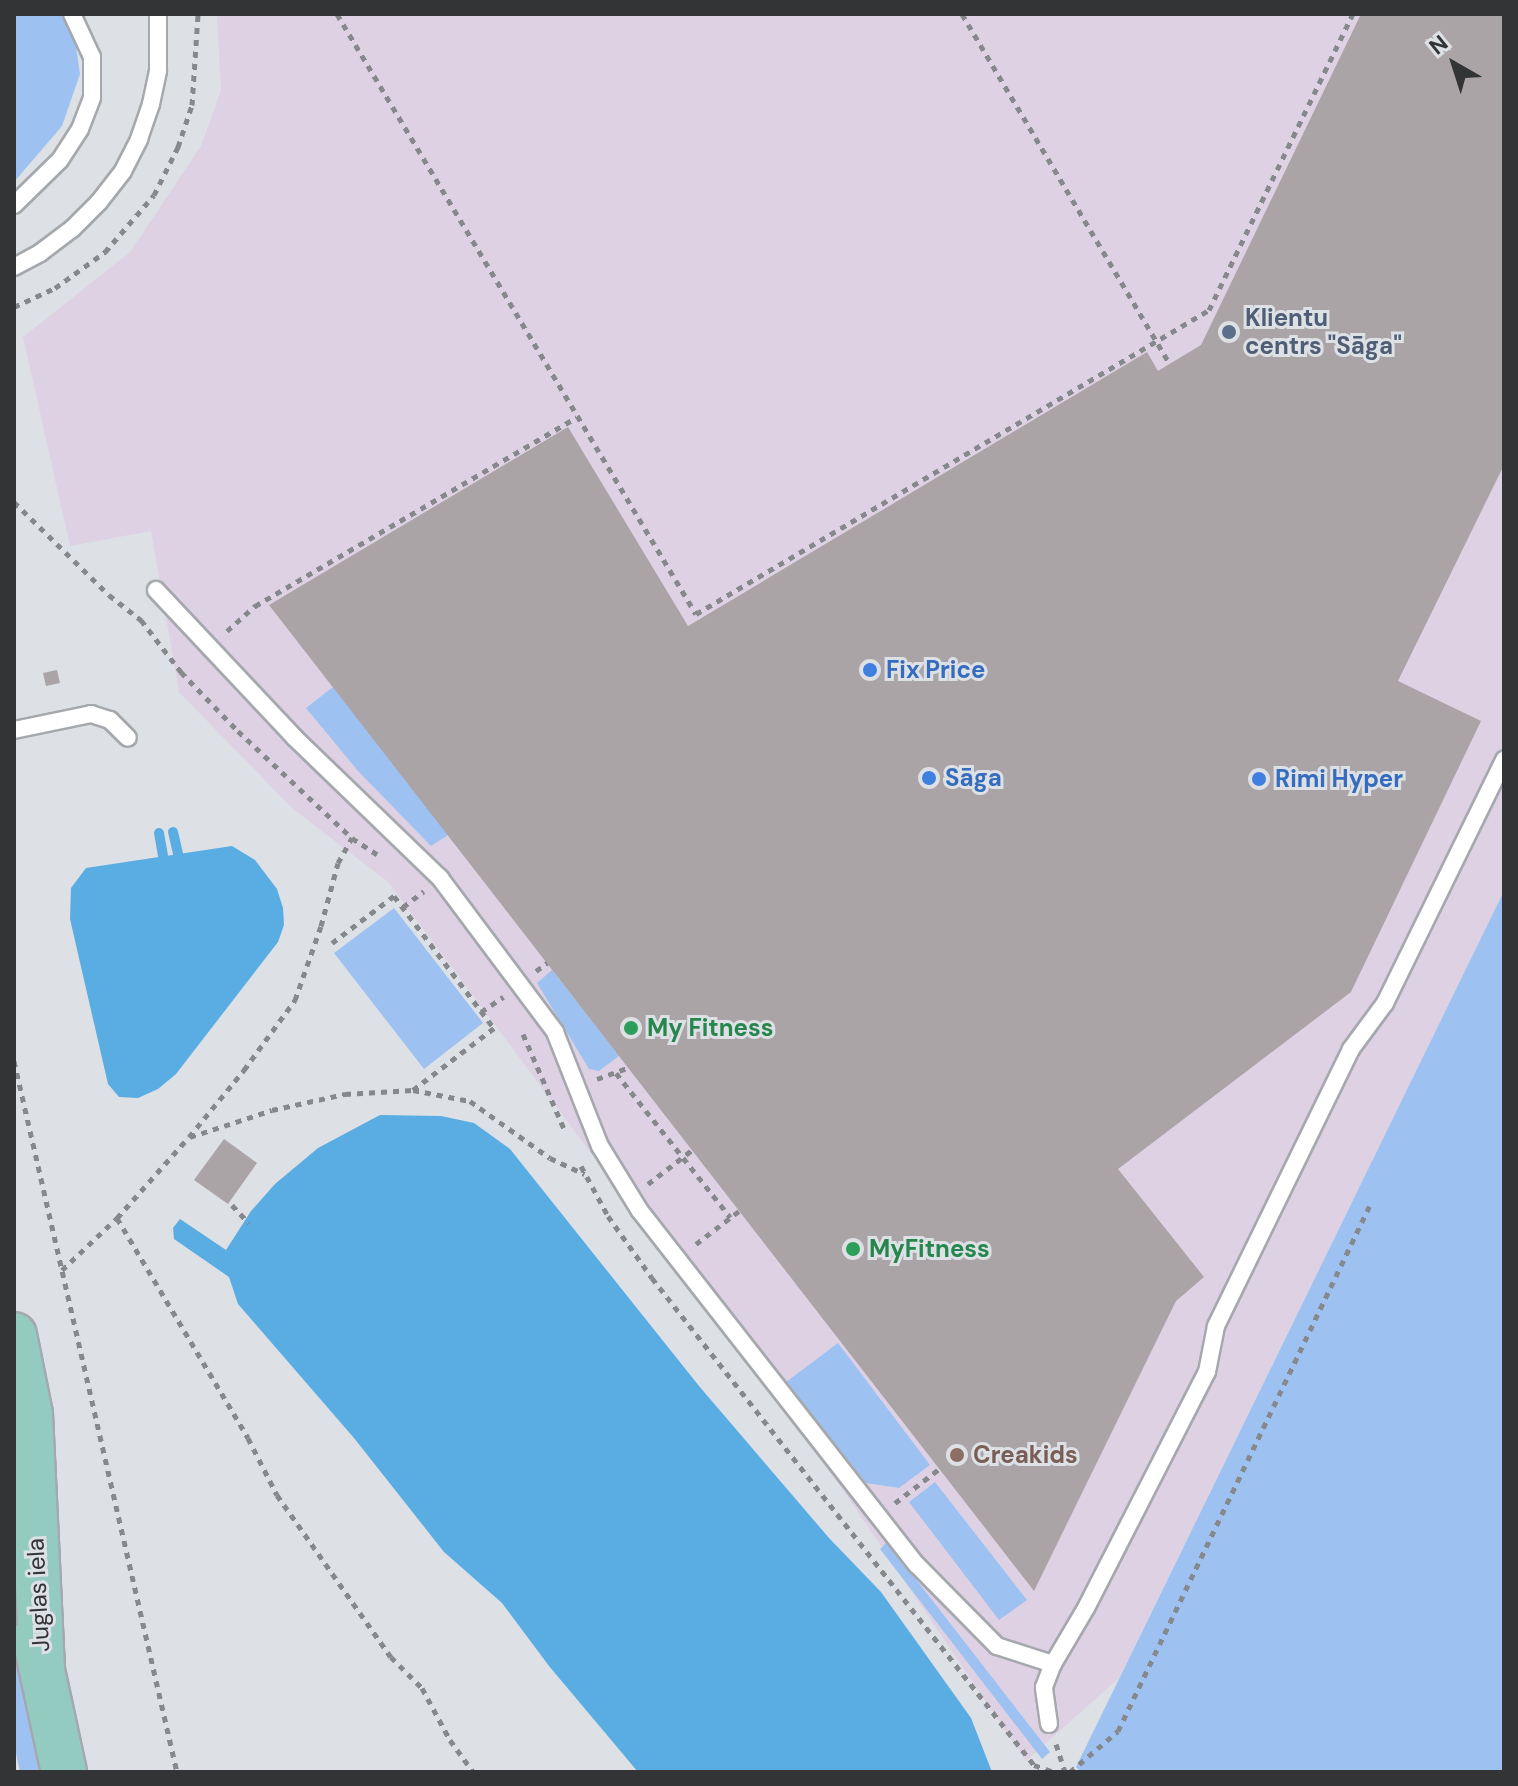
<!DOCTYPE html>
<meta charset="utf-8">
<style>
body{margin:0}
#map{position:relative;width:1518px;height:1786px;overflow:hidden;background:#dde0e5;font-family:"DM Sans",sans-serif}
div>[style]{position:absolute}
.commercial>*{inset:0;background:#ded1e4}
.green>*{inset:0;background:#9dc2f2}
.water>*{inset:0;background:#59ade3}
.stream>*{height:10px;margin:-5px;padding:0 5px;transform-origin:5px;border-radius:5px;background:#59ade3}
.building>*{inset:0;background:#aaa4a6}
.path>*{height:5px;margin-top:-2.5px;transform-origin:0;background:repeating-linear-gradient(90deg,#86888c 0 6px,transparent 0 12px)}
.roads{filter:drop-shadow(2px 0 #a5a8ad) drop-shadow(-2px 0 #a5a8ad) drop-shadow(0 2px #a5a8ad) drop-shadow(0 -2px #a5a8ad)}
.service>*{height:16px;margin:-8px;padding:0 8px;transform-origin:8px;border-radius:8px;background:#fff}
.primary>*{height:44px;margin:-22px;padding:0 22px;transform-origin:22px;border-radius:22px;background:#94cbc0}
.dots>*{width:22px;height:22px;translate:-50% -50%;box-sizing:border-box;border:4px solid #dde0e5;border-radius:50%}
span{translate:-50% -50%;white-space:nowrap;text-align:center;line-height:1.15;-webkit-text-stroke:6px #dde0e5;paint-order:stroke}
.service-label{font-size:24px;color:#4e5e75;font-weight:700}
.left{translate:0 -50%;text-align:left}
.shop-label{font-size:24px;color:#366cbe;font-weight:700}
.leisure-label{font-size:24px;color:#27864d;font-weight:700}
.education-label{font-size:24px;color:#785e54;font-weight:700}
.street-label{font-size:24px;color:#333436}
.frame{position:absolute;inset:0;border:16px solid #333436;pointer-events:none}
.north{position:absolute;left:1414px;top:24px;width:80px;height:80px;-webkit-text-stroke:6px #dde0e5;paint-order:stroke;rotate:321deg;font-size:22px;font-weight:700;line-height:32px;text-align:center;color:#333436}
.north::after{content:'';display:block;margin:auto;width:28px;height:36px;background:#333436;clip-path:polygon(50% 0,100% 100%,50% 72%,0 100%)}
</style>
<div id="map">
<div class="commercial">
<i style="clip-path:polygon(217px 14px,1504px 14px,1504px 891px,1119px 1678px,1026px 1761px,843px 1490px,388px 882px,292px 808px,179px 692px,151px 531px,70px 546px,23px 337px,130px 252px,201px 146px,221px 90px)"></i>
</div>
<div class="green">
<i style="clip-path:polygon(14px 14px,61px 14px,74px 33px,80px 74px,62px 126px,14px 182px)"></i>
<i style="clip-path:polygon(333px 687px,448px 835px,431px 846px,358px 771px,306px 708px)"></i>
<i style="clip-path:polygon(1504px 891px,1504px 1772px,1081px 1772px,1076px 1767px)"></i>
<i style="clip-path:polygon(394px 908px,483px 1023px,424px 1069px,334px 953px)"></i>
<i style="clip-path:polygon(552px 970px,619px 1056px,599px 1071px,589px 1069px,537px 983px)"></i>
<i style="clip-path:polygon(838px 1343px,930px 1465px,899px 1488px,866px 1483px,786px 1382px)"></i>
<i style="clip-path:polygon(935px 1482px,1027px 1600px,999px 1620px,909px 1502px)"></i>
<i style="clip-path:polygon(887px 1542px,1050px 1752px,1042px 1759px,880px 1549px)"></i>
<i style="clip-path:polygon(14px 1645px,43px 1772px,20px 1772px,14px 1744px)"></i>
</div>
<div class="water">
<i style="clip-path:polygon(232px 846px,255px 860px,277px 889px,283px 908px,284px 925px,278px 942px,176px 1074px,158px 1089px,138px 1098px,119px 1097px,108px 1084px,70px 919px,71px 888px,86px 868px)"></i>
<i style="clip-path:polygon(380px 1115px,441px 1116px,474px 1123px,510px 1149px,699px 1386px,829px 1538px,881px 1592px,971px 1718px,992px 1772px,638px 1772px,549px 1666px,502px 1603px,444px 1552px,354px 1438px,238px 1304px,229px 1277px,174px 1239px,173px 1228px,180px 1219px,226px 1250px,251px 1211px,275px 1184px,318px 1148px)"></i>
</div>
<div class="stream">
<i style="left:173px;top:832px;width:23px;rotate:77deg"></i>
<i style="left:159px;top:833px;width:23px;rotate:80deg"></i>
</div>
<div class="building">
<i style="clip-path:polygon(1361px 14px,1504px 14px,1504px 465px,1398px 681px,1481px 721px,1351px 992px,1118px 1169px,1204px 1277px,1176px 1301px,1034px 1591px,269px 605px,568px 427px,688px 626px,1147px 352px,1158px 371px,1201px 345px)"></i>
<i style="clip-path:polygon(57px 670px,60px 683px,46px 686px,43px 673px)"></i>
<i style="clip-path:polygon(224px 1139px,257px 1163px,228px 1204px,194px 1180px)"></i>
</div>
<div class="path">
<i style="left:337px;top:14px;width:699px;rotate:59.11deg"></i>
<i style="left:696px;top:614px;width:596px;rotate:-30.65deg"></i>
<i style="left:1209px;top:310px;width:329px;rotate:-64.1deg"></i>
<i style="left:962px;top:14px;width:408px;rotate:59.3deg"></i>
<i style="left:14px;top:307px;width:45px;rotate:-24.9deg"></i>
<i style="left:55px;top:288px;width:62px;rotate:-35.8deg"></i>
<i style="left:105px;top:252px;width:75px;rotate:-49.3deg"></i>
<i style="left:154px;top:195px;width:54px;rotate:-63.4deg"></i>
<i style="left:178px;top:147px;width:44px;rotate:-71.6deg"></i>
<i style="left:192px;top:105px;width:91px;rotate:-86.2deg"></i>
<i style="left:14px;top:502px;width:133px;rotate:44.4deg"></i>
<i style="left:109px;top:595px;width:41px;rotate:38deg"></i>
<i style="left:141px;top:620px;width:66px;rotate:52.4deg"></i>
<i style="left:181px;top:672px;width:82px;rotate:46deg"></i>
<i style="left:238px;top:731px;width:156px;rotate:43.2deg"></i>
<i style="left:352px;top:838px;width:30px;rotate:33deg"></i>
<i style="left:227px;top:631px;width:38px;rotate:-42deg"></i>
<i style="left:255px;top:606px;width:373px;rotate:-30.4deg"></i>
<i style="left:403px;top:907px;width:26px;rotate:-37deg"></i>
<i style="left:332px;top:943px;width:78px;rotate:-37.2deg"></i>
<i style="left:394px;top:896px;width:166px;rotate:52.9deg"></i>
<i style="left:494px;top:1028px;width:102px;rotate:142.6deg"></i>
<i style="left:536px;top:971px;width:14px;rotate:-36deg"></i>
<i style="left:481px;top:1012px;width:27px;rotate:-34deg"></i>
<i style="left:523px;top:1034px;width:106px;rotate:66.6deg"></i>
<i style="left:14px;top:1061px;width:729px;rotate:77.09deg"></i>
<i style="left:616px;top:1073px;width:184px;rotate:51.6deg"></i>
<i style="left:597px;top:1079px;width:33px;rotate:-20deg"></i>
<i style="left:190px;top:1137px;width:86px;rotate:-18.2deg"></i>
<i style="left:272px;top:1110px;width:75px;rotate:-12.4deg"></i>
<i style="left:345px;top:1094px;width:68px;rotate:-3.4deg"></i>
<i style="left:413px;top:1090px;width:58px;rotate:10.9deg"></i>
<i style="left:470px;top:1101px;width:98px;rotate:35.5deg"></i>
<i style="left:550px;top:1158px;width:38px;rotate:25deg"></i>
<i style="left:581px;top:1166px;width:57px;rotate:61.6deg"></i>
<i style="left:608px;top:1216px;width:76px;rotate:54.6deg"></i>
<i style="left:652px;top:1278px;width:619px;rotate:51.89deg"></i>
<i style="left:1034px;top:1765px;width:21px;rotate:19deg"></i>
<i style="left:648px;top:1184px;width:56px;rotate:-37.7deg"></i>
<i style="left:232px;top:1205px;width:25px;rotate:47deg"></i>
<i style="left:117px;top:1218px;width:256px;rotate:59.2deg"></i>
<i style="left:248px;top:1438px;width:64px;rotate:63deg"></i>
<i style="left:277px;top:1495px;width:198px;rotate:54.9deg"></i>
<i style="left:391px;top:1657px;width:44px;rotate:45deg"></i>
<i style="left:422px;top:1688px;width:59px;rotate:61.7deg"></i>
<i style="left:450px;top:1740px;width:39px;rotate:54deg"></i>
<i style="left:696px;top:1244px;width:54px;rotate:-37.5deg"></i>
<i style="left:62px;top:1270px;width:76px;rotate:-43.4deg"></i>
<i style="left:117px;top:1218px;width:108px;rotate:-48.4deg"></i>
<i style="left:189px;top:1137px;width:87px;rotate:-50.6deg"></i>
<i style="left:244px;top:1070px;width:87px;rotate:-53.9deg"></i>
<i style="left:295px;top:1000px;width:78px;rotate:-70.6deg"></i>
<i style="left:321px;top:926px;width:65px;rotate:-74.9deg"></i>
<i style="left:338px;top:863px;width:29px;rotate:-61deg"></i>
<i style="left:895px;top:1503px;width:56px;rotate:-37.7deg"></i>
<i style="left:1056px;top:1744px;width:29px;rotate:72deg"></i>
<i style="left:1070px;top:1772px;width:63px;rotate:-40.5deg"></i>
<i style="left:1118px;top:1731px;width:585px;rotate:-64.4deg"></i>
</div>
<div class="roads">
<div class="service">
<i style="left:14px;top:205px;width:64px;rotate:-44.4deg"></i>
<i style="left:60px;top:160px;width:37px;rotate:-57deg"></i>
<i style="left:80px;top:129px;width:34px;rotate:-69deg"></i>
<i style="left:92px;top:97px;width:40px;rotate:-90deg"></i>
<i style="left:92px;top:57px;width:47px;rotate:-114.9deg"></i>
<i style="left:14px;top:267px;width:30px;rotate:-28deg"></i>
<i style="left:40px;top:253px;width:40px;rotate:-37deg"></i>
<i style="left:72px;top:229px;width:38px;rotate:-45deg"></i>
<i style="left:99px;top:202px;width:39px;rotate:-52deg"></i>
<i style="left:123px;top:171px;width:36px;rotate:-63deg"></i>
<i style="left:139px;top:139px;width:37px;rotate:-71deg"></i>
<i style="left:151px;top:104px;width:35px;rotate:-78deg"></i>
<i style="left:158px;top:70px;width:56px;rotate:-90deg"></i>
<i style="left:156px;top:590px;width:203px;rotate:46.8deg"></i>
<i style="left:295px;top:738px;width:202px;rotate:44deg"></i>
<i style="left:440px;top:878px;width:192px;rotate:53.2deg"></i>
<i style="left:555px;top:1032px;width:123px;rotate:68.5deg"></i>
<i style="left:600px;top:1146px;width:76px;rotate:58.4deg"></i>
<i style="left:640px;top:1211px;width:449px;rotate:52deg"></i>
<i style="left:917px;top:1565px;width:114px;rotate:45.4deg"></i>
<i style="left:997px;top:1646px;width:59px;rotate:17.8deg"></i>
<i style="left:1053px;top:1664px;width:65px;rotate:-59.5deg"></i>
<i style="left:1086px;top:1608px;width:265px;rotate:-62.9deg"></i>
<i style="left:1207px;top:1372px;width:47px;rotate:-78.9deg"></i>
<i style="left:1216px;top:1326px;width:308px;rotate:-64deg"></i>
<i style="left:1351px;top:1049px;width:57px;rotate:-53.5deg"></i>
<i style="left:1385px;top:1003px;width:271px;rotate:-63.9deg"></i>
<i style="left:14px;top:730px;width:79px;rotate:-11.7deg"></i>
<i style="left:91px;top:714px;width:20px;rotate:18deg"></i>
<i style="left:110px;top:720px;width:25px;rotate:45deg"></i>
<i style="left:1049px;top:1724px;width:37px;rotate:-98deg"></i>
<i style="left:1044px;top:1687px;width:25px;rotate:-69deg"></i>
</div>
<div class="primary">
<i style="left:14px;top:1335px;width:81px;rotate:78.6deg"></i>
<i style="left:30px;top:1414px;width:251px;rotate:87.3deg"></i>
<i style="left:35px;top:1638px;width:137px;rotate:77.8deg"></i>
</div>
</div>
<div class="dots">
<i style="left:1229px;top:332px;background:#5c6f8a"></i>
<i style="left:870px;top:670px;background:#3f7fe0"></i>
<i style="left:929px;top:778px;background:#3f7fe0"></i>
<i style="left:1259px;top:779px;background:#3f7fe0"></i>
<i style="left:631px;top:1028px;background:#2e9e5b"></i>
<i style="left:853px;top:1249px;background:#2e9e5b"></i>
<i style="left:957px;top:1455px;background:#8d6e63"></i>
</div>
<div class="service-label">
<span class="left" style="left:1245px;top:332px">Klientu<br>centrs "Sāga"</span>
</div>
<div class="shop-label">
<span class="left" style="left:886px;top:670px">Fix Price</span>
<span class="left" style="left:945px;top:778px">Sāga</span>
<span class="left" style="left:1275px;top:779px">Rimi Hyper</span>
</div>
<div class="leisure-label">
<span class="left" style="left:647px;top:1028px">My Fitness</span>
<span class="left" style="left:869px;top:1249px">MyFitness</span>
</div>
<div class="education-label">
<span class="left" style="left:973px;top:1455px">Creakids</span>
</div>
<div class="street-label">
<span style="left:38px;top:1595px;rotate:-93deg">Juglas iela</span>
</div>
<div class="frame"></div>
<div class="north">N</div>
</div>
